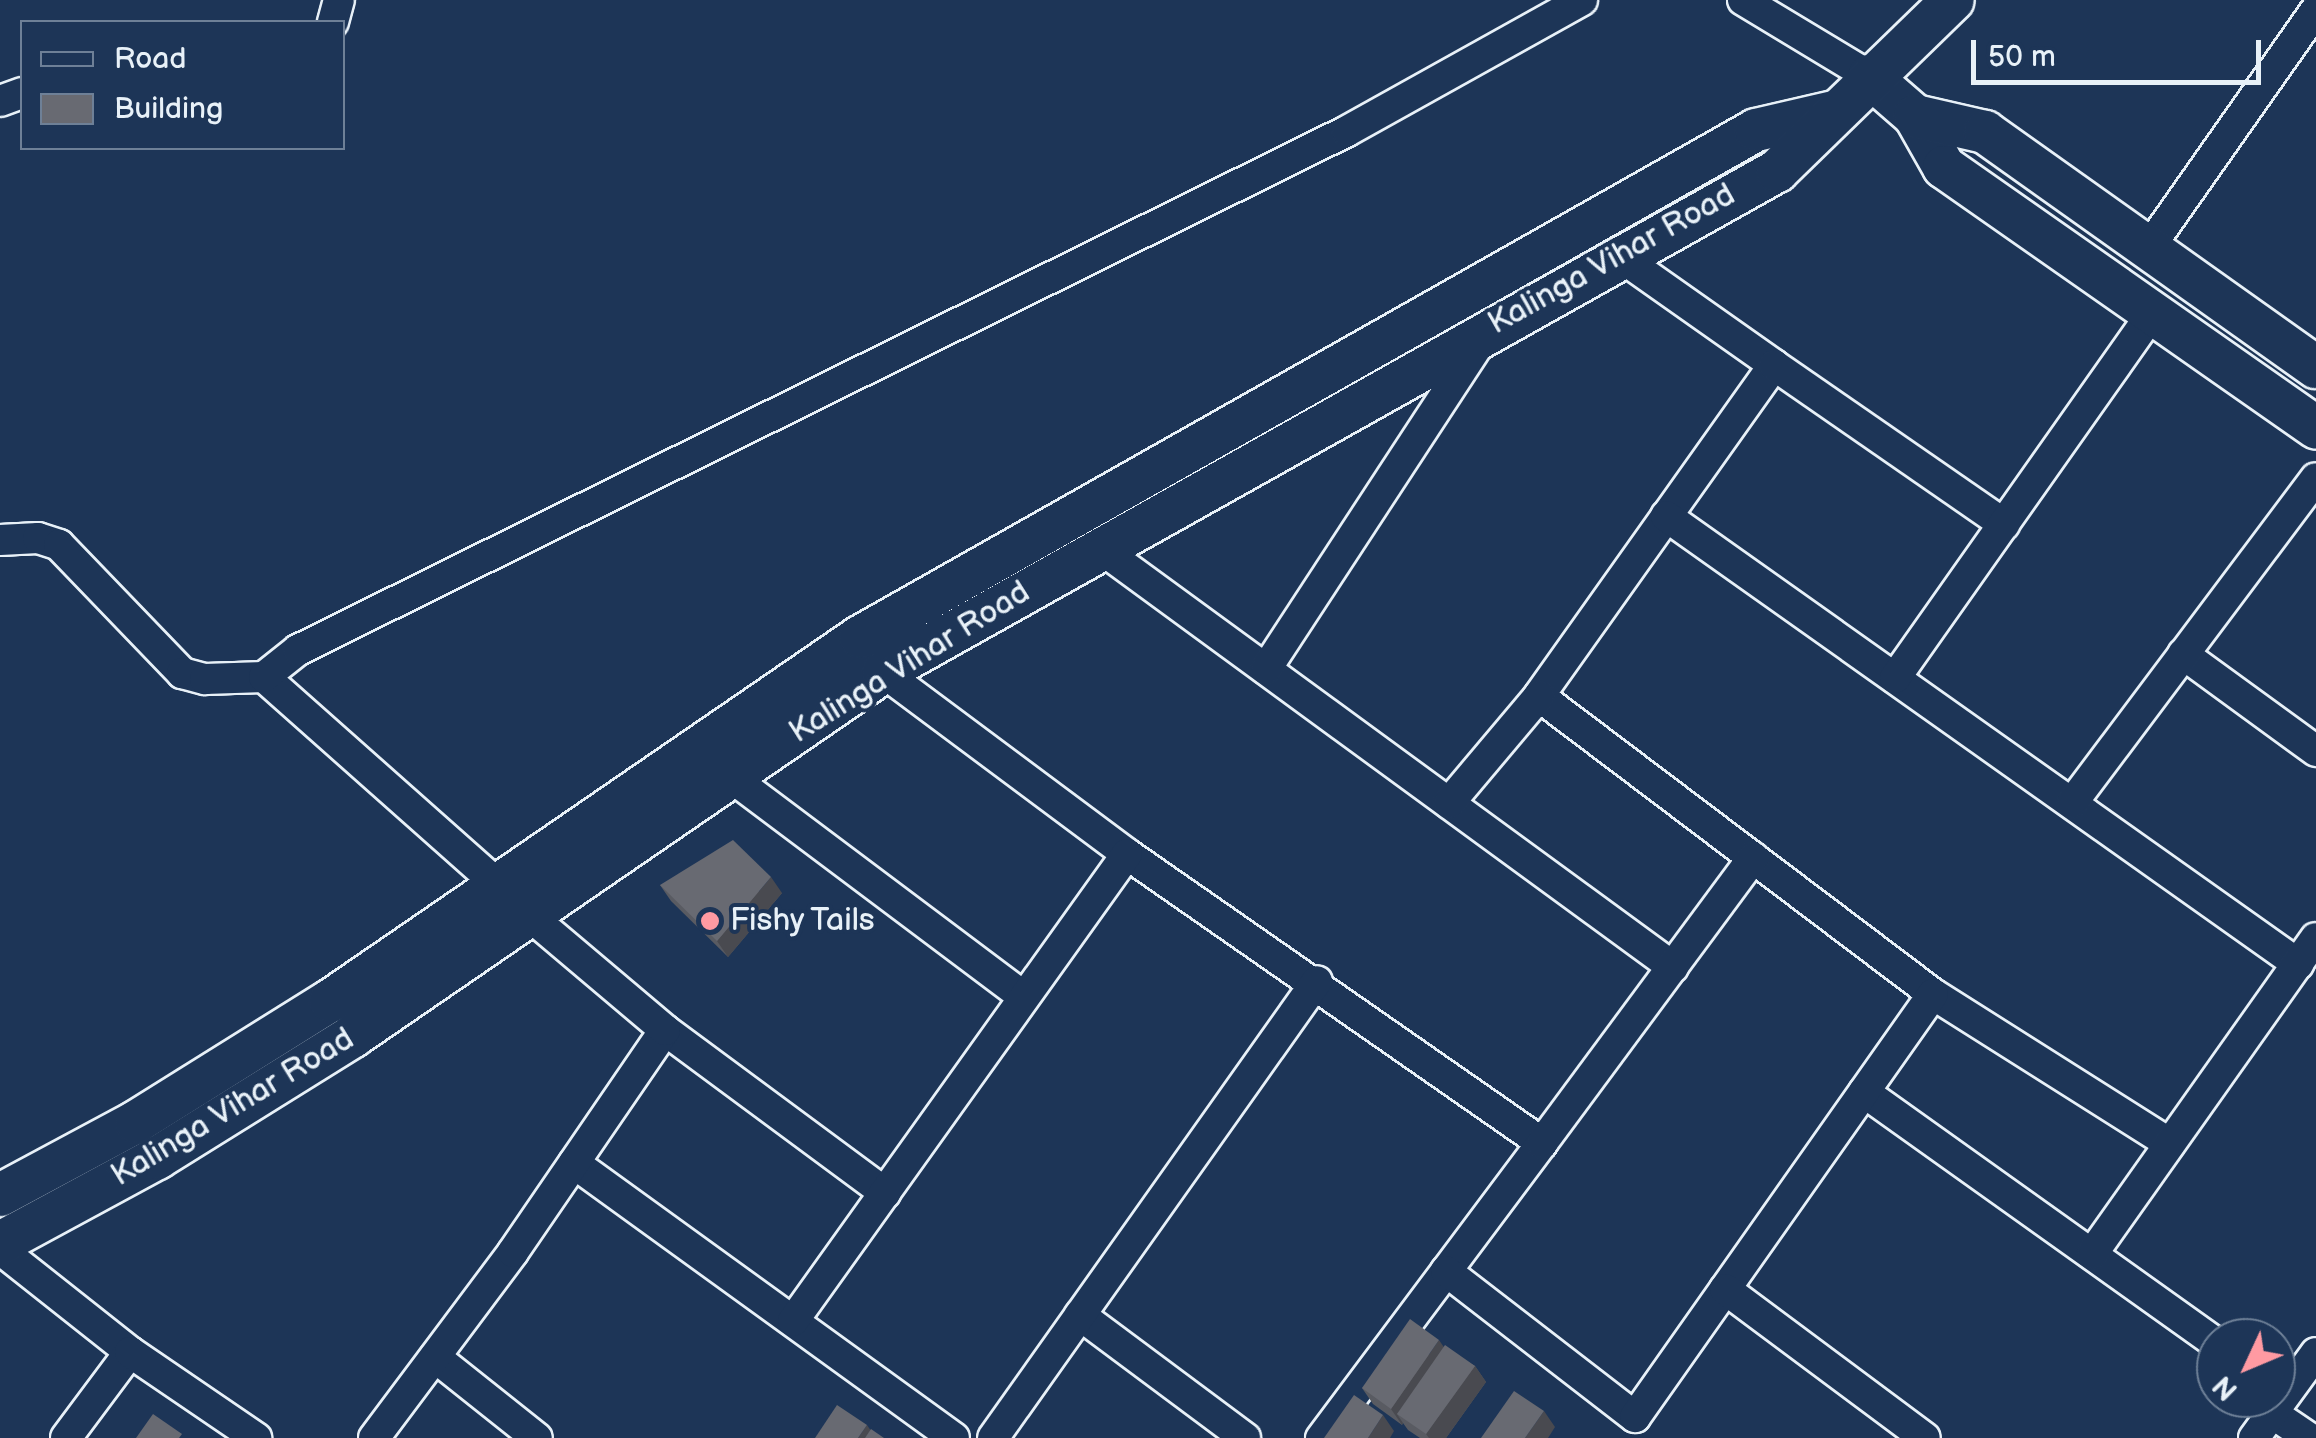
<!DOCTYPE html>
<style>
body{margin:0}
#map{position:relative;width:2316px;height:1438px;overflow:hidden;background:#1d3557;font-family:"Balsamiq Sans",sans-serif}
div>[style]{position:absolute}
.roads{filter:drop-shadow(2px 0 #e8f1f8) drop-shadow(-2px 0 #e8f1f8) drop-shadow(0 2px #e8f1f8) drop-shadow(0 -2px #e8f1f8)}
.street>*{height:30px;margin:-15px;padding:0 15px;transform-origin:15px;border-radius:15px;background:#1d3557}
.secondary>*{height:42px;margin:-21px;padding:0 21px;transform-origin:21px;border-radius:21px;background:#1d3557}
.wall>*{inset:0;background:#595b62}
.shaded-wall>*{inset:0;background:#494a50}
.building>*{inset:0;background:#686a72}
.dots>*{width:28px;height:28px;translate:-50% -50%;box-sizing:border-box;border:5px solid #1d3557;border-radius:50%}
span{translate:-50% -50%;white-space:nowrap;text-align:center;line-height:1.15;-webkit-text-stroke:8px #1d3557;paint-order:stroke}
.street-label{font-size:32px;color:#e8f1f8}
.poi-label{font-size:32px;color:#e8f1f8}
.left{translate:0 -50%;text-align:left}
.legend{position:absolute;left:20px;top:20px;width:325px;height:130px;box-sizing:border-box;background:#1d3557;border:2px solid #6e8097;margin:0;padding:12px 18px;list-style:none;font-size:30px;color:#e8f1f8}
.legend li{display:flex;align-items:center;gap:20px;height:50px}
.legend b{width:50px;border:2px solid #6e8097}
.north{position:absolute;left:2196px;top:1318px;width:100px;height:100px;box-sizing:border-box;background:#1d3557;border:2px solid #6e8097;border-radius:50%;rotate:226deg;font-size:28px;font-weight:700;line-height:40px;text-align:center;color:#e8f1f8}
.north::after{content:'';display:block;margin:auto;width:35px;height:45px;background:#ff9aa2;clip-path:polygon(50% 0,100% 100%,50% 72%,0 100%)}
.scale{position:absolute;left:1971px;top:40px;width:290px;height:45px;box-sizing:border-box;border:5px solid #e8f1f8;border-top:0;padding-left:12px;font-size:30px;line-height:35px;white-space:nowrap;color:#e8f1f8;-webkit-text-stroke:8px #1d3557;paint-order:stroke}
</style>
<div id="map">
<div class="roads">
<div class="street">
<i style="left:1743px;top:0;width:147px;rotate:31.1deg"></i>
<i style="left:333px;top:22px;width:23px;rotate:-75deg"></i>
<i style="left:0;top:101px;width:23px;rotate:-20deg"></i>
<i style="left:2148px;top:249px;width:292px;rotate:-54.9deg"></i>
<i style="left:1618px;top:255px;width:191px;rotate:35.2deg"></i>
<i style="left:1774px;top:365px;width:406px;rotate:125.4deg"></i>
<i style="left:1539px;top:696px;width:494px;rotate:37.1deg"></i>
<i style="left:1933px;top:994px;width:280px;rotate:32.3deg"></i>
<i style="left:1774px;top:365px;width:280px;rotate:34.7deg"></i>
<i style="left:1666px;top:516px;width:775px;rotate:35.33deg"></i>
<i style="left:0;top:540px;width:38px;rotate:-3deg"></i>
<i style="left:38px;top:538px;width:22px;rotate:18deg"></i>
<i style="left:59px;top:545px;width:178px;rotate:46.1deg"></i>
<i style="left:182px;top:673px;width:24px;rotate:15deg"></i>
<i style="left:205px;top:679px;width:59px;rotate:-1.9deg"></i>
<i style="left:264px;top:677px;width:314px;rotate:41.6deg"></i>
<i style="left:1100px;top:548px;width:710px;rotate:36.18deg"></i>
<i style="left:2183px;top:654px;width:165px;rotate:36.1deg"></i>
<i style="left:1266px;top:669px;width:392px;rotate:-56.8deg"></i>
<i style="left:883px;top:672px;width:304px;rotate:36.7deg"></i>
<i style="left:1127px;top:854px;width:506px;rotate:34.85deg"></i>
<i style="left:1542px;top:1143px;width:369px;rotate:126.8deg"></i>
<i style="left:264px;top:677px;width:43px;rotate:-38.5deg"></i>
<i style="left:298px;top:650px;width:1170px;rotate:-26.32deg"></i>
<i style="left:1347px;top:131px;width:269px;rotate:-29.1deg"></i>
<i style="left:1895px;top:678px;width:448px;rotate:-54.8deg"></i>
<i style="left:731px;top:777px;width:366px;rotate:36.9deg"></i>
<i style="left:1449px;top:803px;width:140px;rotate:-49.9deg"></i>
<i style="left:2072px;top:803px;width:406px;rotate:-53.1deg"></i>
<i style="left:665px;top:1030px;width:274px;rotate:36.5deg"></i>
<i style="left:1864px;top:1092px;width:432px;rotate:35.5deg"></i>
<i style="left:1542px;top:1143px;width:355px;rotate:-53.5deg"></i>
<i style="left:574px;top:1163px;width:469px;rotate:35.9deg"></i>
<i style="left:0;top:1249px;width:166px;rotate:38.4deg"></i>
<i style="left:130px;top:1352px;width:107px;rotate:126.7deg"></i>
<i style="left:2092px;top:1254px;width:387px;rotate:-54.7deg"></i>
<i style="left:1446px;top:1271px;width:239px;rotate:37.7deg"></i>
<i style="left:1635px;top:1417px;width:517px;rotate:-54.84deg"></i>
<i style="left:1725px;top:1289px;width:249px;rotate:36.7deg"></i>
<i style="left:1080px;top:1315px;width:206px;rotate:36.7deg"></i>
<i style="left:793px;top:1321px;width:574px;rotate:-54.43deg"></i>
<i style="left:130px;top:1352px;width:153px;rotate:34.3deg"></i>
<i style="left:435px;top:1357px;width:130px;rotate:38.5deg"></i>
<i style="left:2272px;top:1413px;width:45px;rotate:34deg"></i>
<i style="left:374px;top:1438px;width:232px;rotate:-53.2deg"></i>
<i style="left:513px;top:1252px;width:269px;rotate:-55.6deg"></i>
<i style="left:665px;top:1030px;width:177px;rotate:-139.8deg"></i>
<i style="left:993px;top:1438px;width:560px;rotate:-54.66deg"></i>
<i style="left:2254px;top:1438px;width:105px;rotate:-53.9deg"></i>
</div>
<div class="secondary">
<i style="left:1869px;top:76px;width:61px;rotate:41deg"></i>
<i style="left:1915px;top:116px;width:59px;rotate:60.4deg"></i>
<i style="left:1944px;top:167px;width:454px;rotate:35deg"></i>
<i style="left:1915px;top:116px;width:72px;rotate:12.9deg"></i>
<i style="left:1985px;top:132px;width:406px;rotate:35.4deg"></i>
<i style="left:0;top:1195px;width:154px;rotate:-28.2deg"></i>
<i style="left:136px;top:1122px;width:229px;rotate:-32deg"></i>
<i style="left:330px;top:1001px;width:643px;rotate:-34.48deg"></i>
<i style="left:860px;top:637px;width:1029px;rotate:-29.5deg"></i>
<i style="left:1756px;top:130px;width:80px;rotate:-13deg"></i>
<i style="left:0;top:1243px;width:179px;rotate:-28.4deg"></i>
<i style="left:157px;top:1158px;width:231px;rotate:-31.9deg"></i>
<i style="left:353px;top:1036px;width:643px;rotate:-34.48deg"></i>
<i style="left:883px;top:672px;width:1025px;rotate:-29.27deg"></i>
<i style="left:1777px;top:171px;width:245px;rotate:-44.2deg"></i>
</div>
</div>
<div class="wall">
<i style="clip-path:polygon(660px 885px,782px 893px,728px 957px,671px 901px)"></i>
<i style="clip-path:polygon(1443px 1347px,1475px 1366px,1486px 1382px,1446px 1438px,1420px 1438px,1408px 1430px,1403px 1423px,1402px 1425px,1373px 1404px,1362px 1388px)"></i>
</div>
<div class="shaded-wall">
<i style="clip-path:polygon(771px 877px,782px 893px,728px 957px,717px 941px)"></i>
<i style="clip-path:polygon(1439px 1340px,1450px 1356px,1397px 1414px,1403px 1423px,1402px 1425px,1391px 1409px)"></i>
<i style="clip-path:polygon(1475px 1366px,1486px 1382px,1446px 1438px,1429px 1438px,1426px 1434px)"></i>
<i style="clip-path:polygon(1544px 1411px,1555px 1427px,1548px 1438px,1525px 1438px)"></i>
<i style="clip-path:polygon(1383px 1415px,1394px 1431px,1390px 1438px,1368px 1438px)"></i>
<i style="clip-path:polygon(867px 1425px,876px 1438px,858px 1438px)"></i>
</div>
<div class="building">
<i style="clip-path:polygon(733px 840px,771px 877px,717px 941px,660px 885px)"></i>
<i style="clip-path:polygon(1410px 1319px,1439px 1340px,1391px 1409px,1362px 1388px)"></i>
<i style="clip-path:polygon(1445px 1345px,1475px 1366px,1426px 1434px,1397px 1414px)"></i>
<i style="clip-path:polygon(1514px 1391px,1544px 1411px,1525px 1438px,1481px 1438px)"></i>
<i style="clip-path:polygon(1354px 1395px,1383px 1415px,1368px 1438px,1324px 1438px)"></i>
<i style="clip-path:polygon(837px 1405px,867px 1425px,858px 1438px,815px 1438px)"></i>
<i style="clip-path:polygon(153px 1414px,182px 1434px,179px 1438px,136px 1438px)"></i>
<i style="clip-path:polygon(871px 1429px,884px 1438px,865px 1438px)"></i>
</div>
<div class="dots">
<i style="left:710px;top:921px;background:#ff9aa2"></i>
</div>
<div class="street-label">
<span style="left:1612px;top:260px;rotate:-29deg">Kalinga Vihar Road</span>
<span style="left:910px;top:663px;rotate:-32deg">Kalinga Vihar Road</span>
<span style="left:233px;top:1108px;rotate:-31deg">Kalinga Vihar Road</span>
</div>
<div class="poi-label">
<span class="left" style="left:730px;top:921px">Fishy Tails</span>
</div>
<ul class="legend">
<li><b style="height:12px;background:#1d3557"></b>Road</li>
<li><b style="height:28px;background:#686a72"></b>Building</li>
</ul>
<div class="north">N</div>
<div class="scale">50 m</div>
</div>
